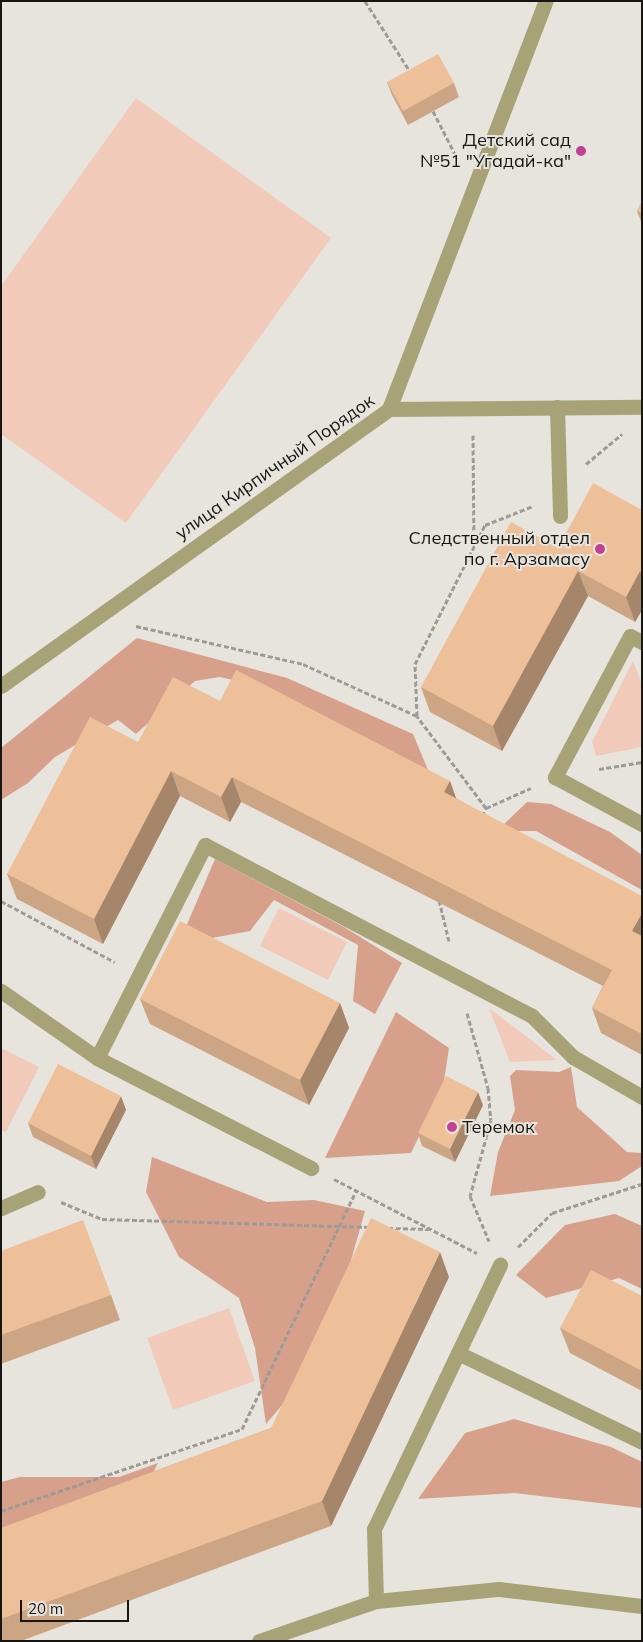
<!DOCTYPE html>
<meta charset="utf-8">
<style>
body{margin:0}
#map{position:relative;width:643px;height:1642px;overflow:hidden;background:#e7e4dd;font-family:Mulish,sans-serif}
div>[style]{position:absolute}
.green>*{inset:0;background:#f2caba}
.forest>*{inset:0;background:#d7a08a}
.path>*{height:3px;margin-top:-1.5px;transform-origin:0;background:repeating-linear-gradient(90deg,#9e9b96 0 5px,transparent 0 7.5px)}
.minor>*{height:15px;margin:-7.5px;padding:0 7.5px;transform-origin:7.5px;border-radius:7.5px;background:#a8a277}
.wall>*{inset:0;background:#cca584}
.shaded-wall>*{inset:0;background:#a6866b}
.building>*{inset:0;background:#edc099}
.dots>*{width:14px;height:14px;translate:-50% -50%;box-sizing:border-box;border:2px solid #e7e4dd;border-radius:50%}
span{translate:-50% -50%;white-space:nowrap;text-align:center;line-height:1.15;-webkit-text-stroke:4px #e7e4dd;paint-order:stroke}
.poi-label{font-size:18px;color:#171613}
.right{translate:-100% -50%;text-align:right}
.left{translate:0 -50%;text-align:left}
.street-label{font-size:18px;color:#171613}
.frame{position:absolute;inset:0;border:2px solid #171613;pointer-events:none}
.scale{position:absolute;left:20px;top:1600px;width:109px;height:22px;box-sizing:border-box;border:2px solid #171613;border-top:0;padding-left:6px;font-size:15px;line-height:18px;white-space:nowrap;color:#171613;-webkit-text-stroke:4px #e7e4dd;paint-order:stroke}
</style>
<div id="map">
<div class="green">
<i style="clip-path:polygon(136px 98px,331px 238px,126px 523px,1px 434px,1px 286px)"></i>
<i style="clip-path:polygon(633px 661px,642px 684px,642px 747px,596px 756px,592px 742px)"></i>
<i style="clip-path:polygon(279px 908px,347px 942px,328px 980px,260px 946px)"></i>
<i style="clip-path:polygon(489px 1008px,557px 1060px,510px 1062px)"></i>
<i style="clip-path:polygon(1px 1048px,39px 1067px,6px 1132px,1px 1130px)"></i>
<i style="clip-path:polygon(229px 1308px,255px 1381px,173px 1410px,147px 1338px)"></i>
</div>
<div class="forest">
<i style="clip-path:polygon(137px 638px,287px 678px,413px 734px,430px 775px,255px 685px,220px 677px,195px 681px,136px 734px,118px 720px,55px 757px,28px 783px,1px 800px,1px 748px)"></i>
<i style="clip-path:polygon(527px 802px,551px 804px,610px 832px,642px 855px,642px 890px,536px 831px,497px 831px)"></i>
<i style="clip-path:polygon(215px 859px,344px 927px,402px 963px,375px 1014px,353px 1001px,358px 945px,274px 900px,250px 931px,212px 938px,182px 936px)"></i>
<i style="clip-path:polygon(396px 1012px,449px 1048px,443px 1087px,411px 1153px,325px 1158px)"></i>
<i style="clip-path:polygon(571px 1067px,577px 1107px,627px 1152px,642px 1153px,642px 1166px,619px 1181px,490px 1196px,498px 1152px,515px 1110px,510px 1076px,516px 1070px,559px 1072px)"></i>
<i style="clip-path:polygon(152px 1157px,267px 1202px,314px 1200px,365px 1211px,346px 1278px,294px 1391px,266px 1424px,255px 1348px,239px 1298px,179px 1257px,146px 1192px)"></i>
<i style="clip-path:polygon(615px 1214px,642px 1226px,642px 1289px,619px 1278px,546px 1298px,516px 1275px,565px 1225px)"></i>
<i style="clip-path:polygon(514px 1419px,611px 1447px,642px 1462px,642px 1508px,514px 1493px,418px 1499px,465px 1433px)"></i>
<i style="clip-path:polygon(158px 1463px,151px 1477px,1px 1528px,1px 1482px,20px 1477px,119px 1477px)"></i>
</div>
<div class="path">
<i style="left:365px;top:1px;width:85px;rotate:57.4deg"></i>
<i style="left:433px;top:111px;width:51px;rotate:62.9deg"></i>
<i style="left:473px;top:435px;width:111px;rotate:89.5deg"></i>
<i style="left:586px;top:464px;width:47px;rotate:-39.8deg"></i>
<i style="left:136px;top:626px;width:171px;rotate:12.8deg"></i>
<i style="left:303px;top:664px;width:125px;rotate:24.5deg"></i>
<i style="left:599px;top:769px;width:44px;rotate:-9.2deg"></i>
<i style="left:486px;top:808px;width:115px;rotate:-126.9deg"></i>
<i style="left:417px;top:716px;width:52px;rotate:-92.2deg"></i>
<i style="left:415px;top:664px;width:156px;rotate:-63.3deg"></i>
<i style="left:485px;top:525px;width:52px;rotate:-21.6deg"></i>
<i style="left:482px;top:816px;width:9px;rotate:-63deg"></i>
<i style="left:486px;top:808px;width:49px;rotate:-24deg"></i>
<i style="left:439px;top:900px;width:42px;rotate:76.3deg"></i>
<i style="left:1px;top:901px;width:129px;rotate:28.2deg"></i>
<i style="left:467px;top:1013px;width:78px;rotate:74.4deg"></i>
<i style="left:488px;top:1088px;width:32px;rotate:85deg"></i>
<i style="left:491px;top:1120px;width:79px;rotate:105.4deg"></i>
<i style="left:470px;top:1196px;width:49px;rotate:67.1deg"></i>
<i style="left:334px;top:1179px;width:161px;rotate:27.4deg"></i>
<i style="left:61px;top:1202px;width:44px;rotate:22.5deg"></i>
<i style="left:102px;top:1219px;width:267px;rotate:1.7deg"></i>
<i style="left:388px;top:1228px;width:42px;rotate:1.4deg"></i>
<i style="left:518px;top:1247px;width:48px;rotate:-45deg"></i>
<i style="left:552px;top:1213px;width:95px;rotate:-17.9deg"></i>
<i style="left:1px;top:1511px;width:255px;rotate:-18.8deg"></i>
<i style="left:242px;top:1429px;width:264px;rotate:-64.4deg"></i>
</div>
<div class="minor">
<i style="left:557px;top:407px;width:109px;rotate:88.4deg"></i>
<i style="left:389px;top:409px;width:437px;rotate:-69deg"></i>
<i style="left:642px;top:642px;width:13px;rotate:-153deg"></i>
<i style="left:630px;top:636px;width:160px;rotate:118deg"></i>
<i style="left:555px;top:777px;width:99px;rotate:28.4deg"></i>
<i style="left:1px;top:686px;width:477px;rotate:-35.5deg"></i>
<i style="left:389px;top:409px;width:253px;rotate:-0.5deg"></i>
<i style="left:1px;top:991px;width:117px;rotate:34.9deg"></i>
<i style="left:97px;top:1058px;width:241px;rotate:27.2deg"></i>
<i style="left:97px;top:1058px;width:239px;rotate:-63.1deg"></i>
<i style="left:205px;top:845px;width:369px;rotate:27.6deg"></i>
<i style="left:532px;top:1016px;width:58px;rotate:45deg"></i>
<i style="left:573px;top:1057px;width:80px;rotate:30.1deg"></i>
<i style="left:1px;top:1208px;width:40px;rotate:-23.4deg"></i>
<i style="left:458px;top:1353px;width:204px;rotate:25.8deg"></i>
<i style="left:376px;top:1601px;width:72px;rotate:-91.6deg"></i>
<i style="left:374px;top:1529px;width:293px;rotate:-64.5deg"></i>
<i style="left:259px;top:1641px;width:124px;rotate:-18.9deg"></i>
<i style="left:376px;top:1601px;width:124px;rotate:-5.6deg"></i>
<i style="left:499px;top:1589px;width:144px;rotate:6.8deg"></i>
</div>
<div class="wall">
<i style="clip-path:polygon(387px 82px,454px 83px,459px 97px,408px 125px,392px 95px)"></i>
<i style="clip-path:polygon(642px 201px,642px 224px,637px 211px)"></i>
<i style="clip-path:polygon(642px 510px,642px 610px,635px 622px,588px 596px,502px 751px,430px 712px,421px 687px,558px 548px)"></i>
<i style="clip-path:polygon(220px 701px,450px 781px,456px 798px,642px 913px,642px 1055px,601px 1033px,592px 1008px,603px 986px,241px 802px,230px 822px,180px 796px,103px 944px,17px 899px,7px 874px,138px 742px)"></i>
<i style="clip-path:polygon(140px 999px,340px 1003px,349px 1028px,309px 1105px,150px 1024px)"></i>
<i style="clip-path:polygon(483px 1105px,455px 1162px,422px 1146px,418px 1133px)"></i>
<i style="clip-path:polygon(126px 1110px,96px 1169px,33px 1137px,28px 1123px)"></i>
<i style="clip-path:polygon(1px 1251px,111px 1295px,120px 1320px,1px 1364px)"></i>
<i style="clip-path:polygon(449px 1277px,331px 1526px,21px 1641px,1px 1641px,1px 1528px,271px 1428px)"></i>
<i style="clip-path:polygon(642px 1296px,642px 1391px,570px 1353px,560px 1328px)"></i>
</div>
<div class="shaded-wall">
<i style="clip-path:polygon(578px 571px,588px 596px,502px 751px,493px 726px)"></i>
<i style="clip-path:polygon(640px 571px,642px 575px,642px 610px,635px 622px,626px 597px)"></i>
<i style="clip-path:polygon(171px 771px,180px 796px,103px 944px,94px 919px)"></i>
<i style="clip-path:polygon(232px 777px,241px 802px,230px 822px,221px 797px)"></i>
<i style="clip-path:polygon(450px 781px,459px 807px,444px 792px)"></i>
<i style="clip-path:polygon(642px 913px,642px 956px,632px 931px)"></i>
<i style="clip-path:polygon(340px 1003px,349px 1028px,309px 1105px,300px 1080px)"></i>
<i style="clip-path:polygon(478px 1092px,483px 1105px,455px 1162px,450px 1149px)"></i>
<i style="clip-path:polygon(121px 1096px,126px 1110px,96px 1169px,91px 1156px)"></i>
<i style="clip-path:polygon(440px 1252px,449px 1277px,331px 1526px,322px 1501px)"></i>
</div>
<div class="building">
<i style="clip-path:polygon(438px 54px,454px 83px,403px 111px,387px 82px)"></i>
<i style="clip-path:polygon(642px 201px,642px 213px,637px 211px)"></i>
<i style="clip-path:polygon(593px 483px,642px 510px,642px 572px,640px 571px,626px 597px,578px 571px,493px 726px,421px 687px,511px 522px,558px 548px)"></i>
<i style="clip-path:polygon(236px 670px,450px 781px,444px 792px,642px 896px,642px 913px,632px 931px,642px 936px,642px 1034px,592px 1008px,612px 970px,232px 777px,221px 797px,171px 771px,94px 919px,7px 874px,90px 717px,138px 742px,173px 677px,220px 701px)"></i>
<i style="clip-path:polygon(180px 921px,340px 1003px,300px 1080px,140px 999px)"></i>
<i style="clip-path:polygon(58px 1064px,121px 1096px,91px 1156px,28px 1123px)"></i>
<i style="clip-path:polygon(446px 1076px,478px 1092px,450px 1149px,418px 1133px)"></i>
<i style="clip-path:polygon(371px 1218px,440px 1252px,322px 1501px,1px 1619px,1px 1528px,271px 1428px)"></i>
<i style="clip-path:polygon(83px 1220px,111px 1295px,1px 1335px,1px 1251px)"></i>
<i style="clip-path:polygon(591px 1270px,642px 1296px,642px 1371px,560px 1328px)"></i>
</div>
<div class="dots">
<i style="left:581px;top:151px;background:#bf4392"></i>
<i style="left:600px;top:549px;background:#bf4392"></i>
<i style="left:452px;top:1127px;background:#bf4392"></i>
</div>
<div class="poi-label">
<span class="right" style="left:571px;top:151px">Детский сад<br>№51 "Угадай-ка"</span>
<span class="right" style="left:590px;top:549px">Следственный отдел<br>по г. Арзамасу</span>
<span class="left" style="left:462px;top:1127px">Теремок</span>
</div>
<div class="street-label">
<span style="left:275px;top:467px;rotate:-35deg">улица Кирпичный Порядок</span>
</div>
<div class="frame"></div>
<div class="scale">20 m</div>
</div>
